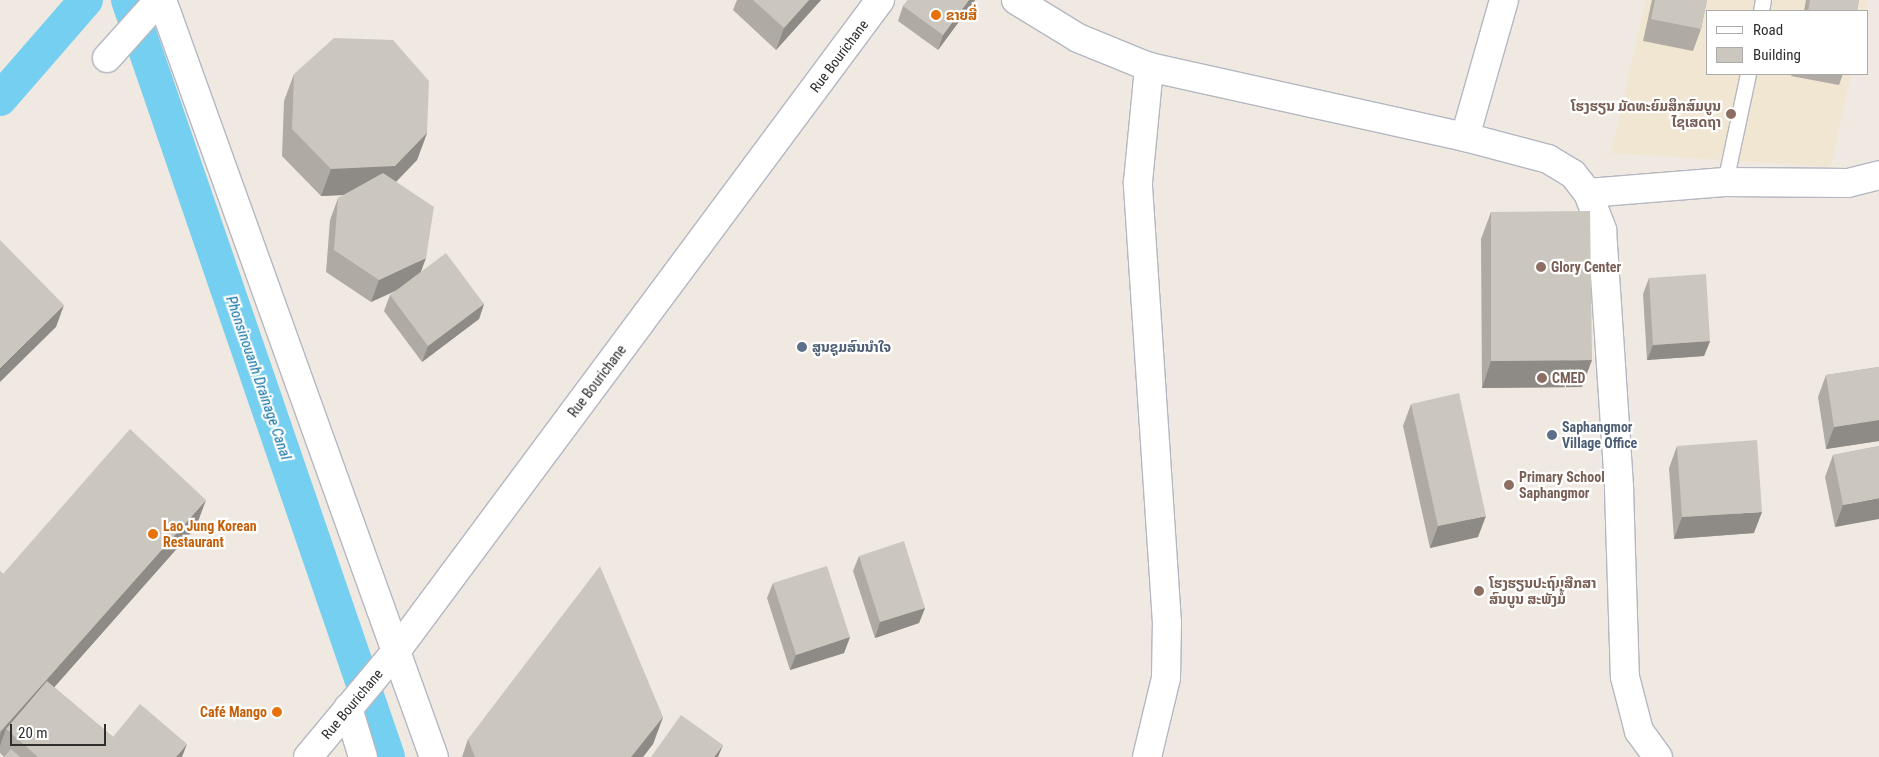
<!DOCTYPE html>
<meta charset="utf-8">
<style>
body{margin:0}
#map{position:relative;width:1879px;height:757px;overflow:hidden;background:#efe9e1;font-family:"Roboto Condensed","Noto Sans Lao",sans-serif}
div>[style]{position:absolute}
.education>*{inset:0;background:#f0e6d1}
.canal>*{height:34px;margin:-17px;padding:0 17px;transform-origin:17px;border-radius:17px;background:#75cff0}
.roads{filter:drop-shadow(1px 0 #b4b7c1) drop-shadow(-1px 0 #b4b7c1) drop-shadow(0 1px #b4b7c1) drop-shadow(0 -1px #b4b7c1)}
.lane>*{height:15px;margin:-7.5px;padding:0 7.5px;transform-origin:7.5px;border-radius:7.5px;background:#fff}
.street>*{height:28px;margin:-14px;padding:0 14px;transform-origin:14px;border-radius:14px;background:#fff}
.secondary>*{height:28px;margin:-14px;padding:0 14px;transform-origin:14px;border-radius:14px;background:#fff}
.wall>*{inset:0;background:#afaba4}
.shaded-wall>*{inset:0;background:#8e8b86}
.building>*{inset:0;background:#cbc7bf}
.dots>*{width:14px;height:14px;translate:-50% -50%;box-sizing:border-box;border:2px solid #fff;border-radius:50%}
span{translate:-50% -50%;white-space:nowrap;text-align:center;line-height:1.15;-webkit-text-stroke:4.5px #fff;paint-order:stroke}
.food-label{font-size:14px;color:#c56008;font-weight:700}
.left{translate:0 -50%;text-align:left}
.right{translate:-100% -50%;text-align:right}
.street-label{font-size:14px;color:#2e2e2e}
.education-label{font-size:14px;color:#785e54;font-weight:700}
.service-label{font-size:14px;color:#4e5e75;font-weight:700}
.water-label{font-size:15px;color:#0d6fa3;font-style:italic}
.legend{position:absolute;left:1706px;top:10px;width:162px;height:65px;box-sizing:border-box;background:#fff;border:1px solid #ababab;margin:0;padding:6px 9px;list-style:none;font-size:15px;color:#2e2e2e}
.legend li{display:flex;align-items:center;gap:10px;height:25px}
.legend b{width:25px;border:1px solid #ababab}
.scale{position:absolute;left:10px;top:724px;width:96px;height:22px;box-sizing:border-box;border:2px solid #2e2e2e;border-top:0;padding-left:6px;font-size:15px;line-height:18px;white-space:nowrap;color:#2e2e2e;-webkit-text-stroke:4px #fff;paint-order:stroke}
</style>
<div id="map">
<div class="education">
<i style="clip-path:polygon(1646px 0,1867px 0,1864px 11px,1708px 11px,1708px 74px,1851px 74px,1831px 167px,1611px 153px)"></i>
</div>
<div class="canal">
<i style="left:128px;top:0;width:800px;rotate:71.04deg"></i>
<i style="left:0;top:99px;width:131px;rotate:-49deg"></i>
</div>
<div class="roads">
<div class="lane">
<i style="left:1761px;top:11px;width:11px;rotate:-80deg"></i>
<i style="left:1725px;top:182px;width:110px;rotate:-78deg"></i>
</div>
<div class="street">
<i style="left:162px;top:0;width:804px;rotate:70.24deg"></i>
<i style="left:107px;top:58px;width:78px;rotate:-48.1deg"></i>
<i style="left:1465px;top:137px;width:142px;rotate:-74.1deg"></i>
<i style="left:1588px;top:193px;width:137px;rotate:-4.6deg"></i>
<i style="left:1725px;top:182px;width:123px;rotate:0.5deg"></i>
<i style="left:1848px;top:183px;width:32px;rotate:-14deg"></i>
<i style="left:348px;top:708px;width:51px;rotate:73deg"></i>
<i style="left:1147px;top:757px;width:81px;rotate:-76.5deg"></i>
<i style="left:1166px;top:678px;width:55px;rotate:-89deg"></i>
<i style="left:1167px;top:623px;width:442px;rotate:-93.8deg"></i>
<i style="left:1138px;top:182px;width:116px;rotate:-84.5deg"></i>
</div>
<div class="secondary">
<i style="left:1016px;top:0;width:73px;rotate:31.5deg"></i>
<i style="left:1078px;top:38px;width:77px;rotate:22.2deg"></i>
<i style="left:1149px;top:67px;width:324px;rotate:12.5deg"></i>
<i style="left:1465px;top:137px;width:86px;rotate:14.8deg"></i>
<i style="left:1548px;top:159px;width:29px;rotate:31deg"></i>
<i style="left:1573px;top:174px;width:24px;rotate:52deg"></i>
<i style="left:1588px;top:193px;width:40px;rotate:69deg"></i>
<i style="left:1602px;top:230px;width:260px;rotate:86.2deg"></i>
<i style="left:1619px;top:489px;width:188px;rotate:88.2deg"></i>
<i style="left:1625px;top:677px;width:56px;rotate:75.5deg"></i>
<i style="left:1639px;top:731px;width:32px;rotate:54deg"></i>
<i style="left:308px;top:757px;width:139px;rotate:-50.2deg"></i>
<i style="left:397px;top:650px;width:810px;rotate:-53.38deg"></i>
</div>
</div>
<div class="wall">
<i style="clip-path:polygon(737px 0,821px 0,776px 50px,733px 10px)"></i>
<i style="clip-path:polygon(908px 0,975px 0,938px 50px,898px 21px,903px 6px)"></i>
<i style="clip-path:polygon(1652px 0,1707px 0,1701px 29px,1693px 51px,1643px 41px)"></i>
<i style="clip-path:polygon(1806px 0,1859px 0,1857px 11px,1804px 11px)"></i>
<i style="clip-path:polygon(294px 74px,427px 133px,417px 160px,396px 182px,420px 272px,484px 304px,479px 319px,422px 362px,384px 311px,390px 295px,398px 290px,371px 302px,326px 272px,330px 220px,338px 198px,344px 195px,321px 196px,282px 156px,284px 101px)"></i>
<i style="clip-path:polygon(1792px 74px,1843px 74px,1839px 85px,1791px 76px)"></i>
<i style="clip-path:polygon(1491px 212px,1582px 387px,1482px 388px,1481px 239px)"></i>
<i style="clip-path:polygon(1649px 278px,1710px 341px,1704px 356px,1647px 360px,1643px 294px)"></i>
<i style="clip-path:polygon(1879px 367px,1879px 441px,1826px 449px,1818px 397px,1826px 375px)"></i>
<i style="clip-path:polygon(1411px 404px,1478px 537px,1430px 548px,1403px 426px)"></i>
<i style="clip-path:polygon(1677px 446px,1754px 533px,1674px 539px,1669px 468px)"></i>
<i style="clip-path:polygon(1879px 446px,1835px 527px,1825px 477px,1833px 455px)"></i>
<i style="clip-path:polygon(196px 527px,54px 687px,113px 737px,182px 757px,4px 757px,0 753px,0 571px,3px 574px)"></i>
<i style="clip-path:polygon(859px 556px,925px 608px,919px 623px,875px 638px,853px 571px)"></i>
<i style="clip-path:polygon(773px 583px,850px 637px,844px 653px,790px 670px,767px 598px)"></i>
<i style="clip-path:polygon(663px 717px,653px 744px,643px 757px,462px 757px,468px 739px)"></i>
</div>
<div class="shaded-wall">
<i style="clip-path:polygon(809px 0,821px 0,776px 50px,784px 28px)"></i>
<i style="clip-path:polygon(969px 0,975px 0,938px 50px,943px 35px)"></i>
<i style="clip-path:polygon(427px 133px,417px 160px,385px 193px,321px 196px,331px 169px)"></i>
<i style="clip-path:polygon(426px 258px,418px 280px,371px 302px,379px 280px)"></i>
<i style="clip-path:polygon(484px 304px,479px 319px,422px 362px,428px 346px)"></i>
<i style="clip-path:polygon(64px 305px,56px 327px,0 382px,0 368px)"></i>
<i style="clip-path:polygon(1710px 341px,1704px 356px,1647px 360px,1653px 345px)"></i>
<i style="clip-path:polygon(1592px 360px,1582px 387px,1482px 388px,1491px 361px)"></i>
<i style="clip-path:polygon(1879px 420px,1879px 441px,1826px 449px,1834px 427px)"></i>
<i style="clip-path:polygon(1879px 498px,1879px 519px,1835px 527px,1843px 505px)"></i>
<i style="clip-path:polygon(206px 500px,196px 527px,12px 735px,6px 729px,0 746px,0 735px,1px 731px)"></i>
<i style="clip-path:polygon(1762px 512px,1754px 533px,1674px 539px,1682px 517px)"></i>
<i style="clip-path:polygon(1486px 516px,1478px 537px,1430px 548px,1438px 526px)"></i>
<i style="clip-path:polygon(925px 608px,919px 623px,875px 638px,880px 622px)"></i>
<i style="clip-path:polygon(850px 637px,844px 653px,790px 670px,796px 655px)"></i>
<i style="clip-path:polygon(663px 717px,653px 744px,643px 757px,631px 757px)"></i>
<i style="clip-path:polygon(187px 744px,182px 757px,176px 757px)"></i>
<i style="clip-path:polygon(723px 745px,718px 757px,714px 757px)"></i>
</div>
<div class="building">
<i style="clip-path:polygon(753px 0,809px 0,784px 28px)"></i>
<i style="clip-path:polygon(908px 0,969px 0,943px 35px,903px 6px)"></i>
<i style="clip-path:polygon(1655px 0,1707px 0,1701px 29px,1651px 19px)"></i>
<i style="clip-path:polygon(1810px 0,1859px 0,1857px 11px,1808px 11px)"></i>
<i style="clip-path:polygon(334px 38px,393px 40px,429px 81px,427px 133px,395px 166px,331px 169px,292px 129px,294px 74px)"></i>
<i style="clip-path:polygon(383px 173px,434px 207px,426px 258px,379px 280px,334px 250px,338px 198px)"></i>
<i style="clip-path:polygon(1590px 211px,1592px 360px,1491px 361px,1491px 212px)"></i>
<i style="clip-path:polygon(0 240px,64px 305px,0 368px)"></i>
<i style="clip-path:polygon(446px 253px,484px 304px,428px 346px,390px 295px)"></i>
<i style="clip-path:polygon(1706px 274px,1710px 341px,1653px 345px,1649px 278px)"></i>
<i style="clip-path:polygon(1879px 367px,1879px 420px,1834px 427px,1826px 375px)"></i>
<i style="clip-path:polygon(1459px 393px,1486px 516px,1438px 526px,1411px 404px)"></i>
<i style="clip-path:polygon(130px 429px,206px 500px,1px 731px,0 730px,0 571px,3px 574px)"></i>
<i style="clip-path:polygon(1757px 440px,1762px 512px,1682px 517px,1677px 446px)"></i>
<i style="clip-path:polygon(1879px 446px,1879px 498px,1843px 505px,1833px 455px)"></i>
<i style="clip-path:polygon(904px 541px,925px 608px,880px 622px,859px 556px)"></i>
<i style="clip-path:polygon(600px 566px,663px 717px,631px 757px,475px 757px,468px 739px)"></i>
<i style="clip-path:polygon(827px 566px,850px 637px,796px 655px,773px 583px)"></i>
<i style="clip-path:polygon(47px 681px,113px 737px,140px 704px,187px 744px,176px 757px,38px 757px,6px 729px)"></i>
<i style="clip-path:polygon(681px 715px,723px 745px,714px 757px,651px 757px)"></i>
<i style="clip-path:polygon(11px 749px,20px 757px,4px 757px)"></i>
</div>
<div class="dots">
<i style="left:936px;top:15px;background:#e8710a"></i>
<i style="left:1731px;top:114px;background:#8d6e63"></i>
<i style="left:1541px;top:267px;background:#8d6e63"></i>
<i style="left:802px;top:347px;background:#5c6f8a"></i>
<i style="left:1542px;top:378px;background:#8d6e63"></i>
<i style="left:1552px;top:435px;background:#5c6f8a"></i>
<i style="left:1509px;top:485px;background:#8d6e63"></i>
<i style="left:153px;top:534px;background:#e8710a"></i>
<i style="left:1479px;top:591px;background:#8d6e63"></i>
<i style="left:277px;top:712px;background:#e8710a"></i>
</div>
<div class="food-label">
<span class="left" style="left:946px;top:15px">ຂາຍສີ່</span>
<span class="left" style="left:163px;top:534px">Lao Jung Korean<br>Restaurant</span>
<span class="right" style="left:267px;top:712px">Café Mango</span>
</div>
<div class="street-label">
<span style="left:839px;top:56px;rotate:-53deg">Rue Bourichane</span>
<span style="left:597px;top:381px;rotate:-53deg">Rue Bourichane</span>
<span style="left:352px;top:704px;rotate:-50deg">Rue Bourichane</span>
</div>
<div class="education-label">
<span class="right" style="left:1721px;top:114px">ໂຮງຮຽນ ມັດທະຍົມສຶກສົມບູນ<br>ໄຊເສດຖາ</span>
<span class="left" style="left:1551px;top:267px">Glory Center</span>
<span class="left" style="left:1552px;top:378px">CMED</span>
<span class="left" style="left:1519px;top:485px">Primary School<br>Saphangmor</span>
<span class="left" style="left:1489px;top:591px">ໂຮງຮຽນປະຖົມສືກສາ<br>ສົນບູນ ສະພັງມໍ້</span>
</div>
<div class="service-label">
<span class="left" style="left:812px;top:347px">ສູນຊຸມສົນນຳໃຈ</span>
<span class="left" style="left:1562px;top:435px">Saphangmor<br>Village Office</span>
</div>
<div class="water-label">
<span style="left:258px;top:378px;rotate:71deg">Phonsinouanh Drainage Canal</span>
</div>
<ul class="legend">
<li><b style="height:6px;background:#fff"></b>Road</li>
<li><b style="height:14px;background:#cbc7bf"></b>Building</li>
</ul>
<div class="scale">20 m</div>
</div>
